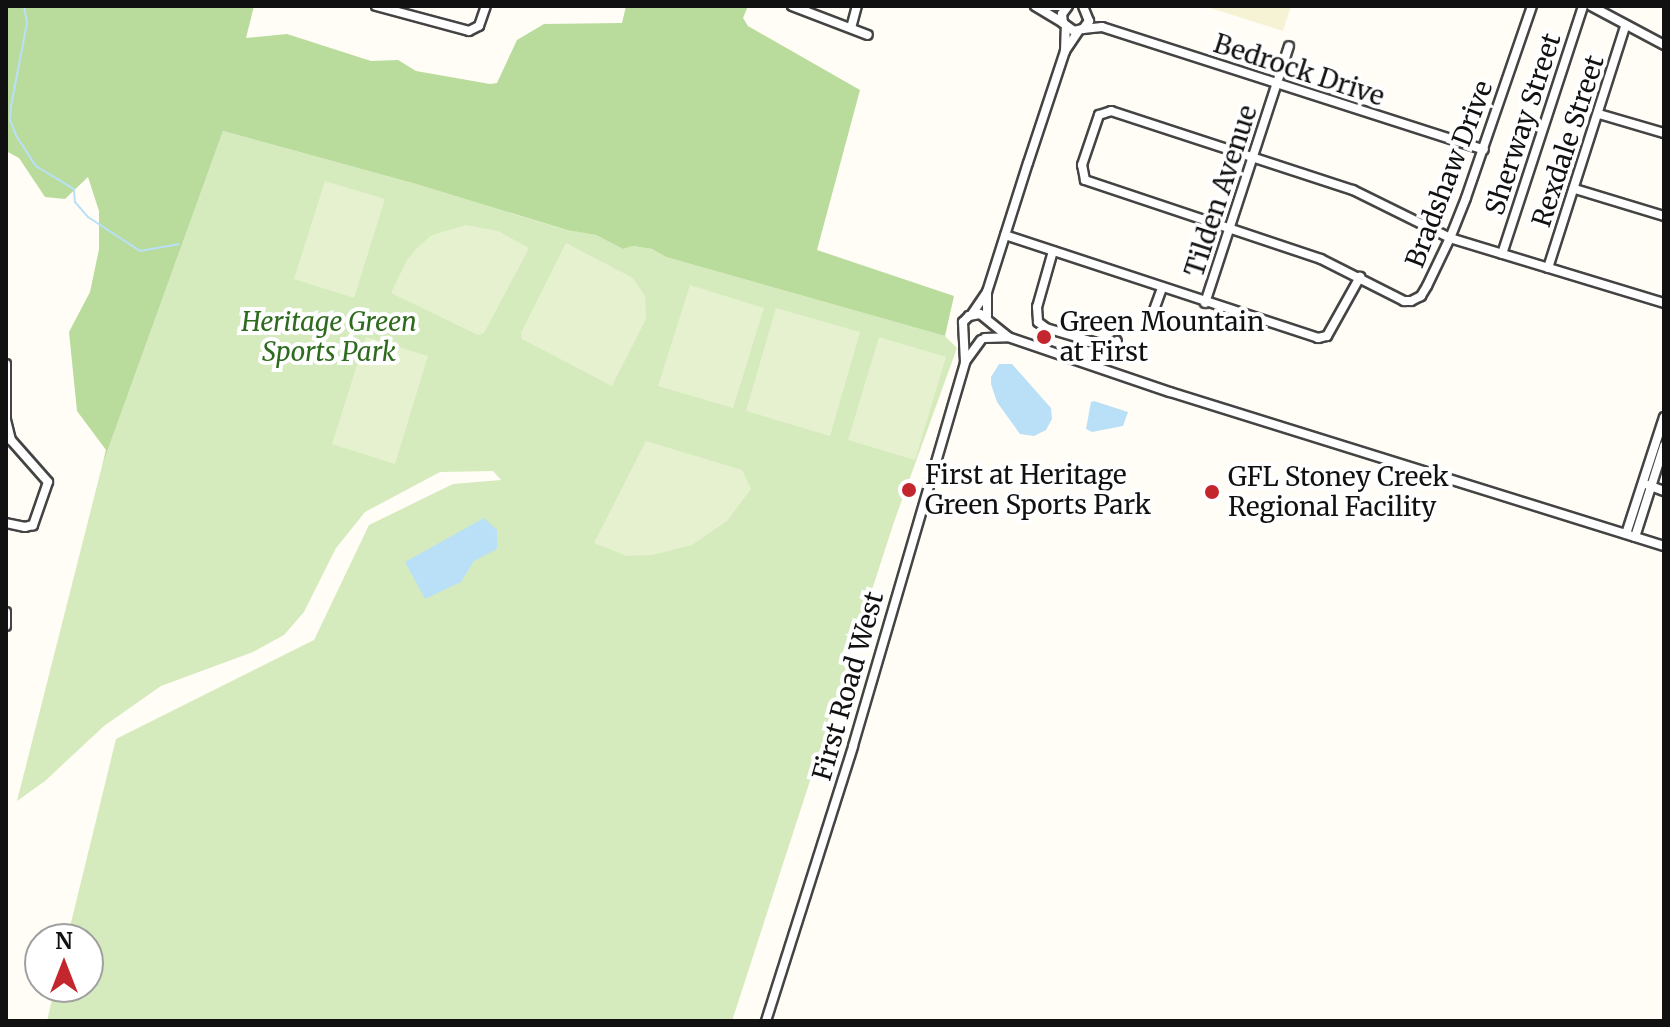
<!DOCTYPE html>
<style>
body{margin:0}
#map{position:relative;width:1670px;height:1027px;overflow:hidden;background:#fffdf5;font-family:Merriweather,serif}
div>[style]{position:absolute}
.farmland>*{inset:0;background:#f6f3d4}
.green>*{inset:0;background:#d5ebbd}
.forest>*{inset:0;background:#b9dc9c}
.pitch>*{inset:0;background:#e6f2cf}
.water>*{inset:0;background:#b9e0f7}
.stream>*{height:2px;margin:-1px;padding:0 1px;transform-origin:1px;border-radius:1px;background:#b9e0f7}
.roads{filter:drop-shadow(2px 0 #444) drop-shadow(-2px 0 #444) drop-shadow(0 2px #444) drop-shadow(0 -2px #444)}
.minor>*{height:8px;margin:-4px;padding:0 4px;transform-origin:4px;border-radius:4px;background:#fff}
.dots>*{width:22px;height:22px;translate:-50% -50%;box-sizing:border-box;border:4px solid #fff;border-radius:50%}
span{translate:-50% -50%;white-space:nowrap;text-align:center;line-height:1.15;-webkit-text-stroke:8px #fff;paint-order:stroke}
.street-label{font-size:26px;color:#111}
.park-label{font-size:26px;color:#2f6b1f;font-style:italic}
.poi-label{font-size:26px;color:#111}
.left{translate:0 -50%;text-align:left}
.frame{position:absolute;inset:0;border:8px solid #111;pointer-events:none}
.north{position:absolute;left:24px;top:923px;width:80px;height:80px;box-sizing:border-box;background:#fff;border:2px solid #a0a0a0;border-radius:50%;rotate:0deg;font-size:22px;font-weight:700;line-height:32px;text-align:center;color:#111}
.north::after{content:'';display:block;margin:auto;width:28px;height:36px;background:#c4262e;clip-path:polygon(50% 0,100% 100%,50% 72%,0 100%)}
</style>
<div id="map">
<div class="farmland">
<i style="clip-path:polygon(1204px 6px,1291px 6px,1283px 31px)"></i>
</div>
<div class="green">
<i style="clip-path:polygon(223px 131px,416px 184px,563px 229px,596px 235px,623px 249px,633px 246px,652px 249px,666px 257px,945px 336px,957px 348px,894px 522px,732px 1021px,47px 1021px,55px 987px,88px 987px,88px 939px,67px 939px,116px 739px,314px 640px,369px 525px,453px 484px,501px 480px,493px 471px,440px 472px,365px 512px,336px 548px,304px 612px,284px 635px,253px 652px,161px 686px,104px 726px,45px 781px,17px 801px,102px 466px)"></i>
</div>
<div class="forest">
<i style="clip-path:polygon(6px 6px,254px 6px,246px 38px,287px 34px,371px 61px,398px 60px,416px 71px,490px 84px,497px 83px,517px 40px,544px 24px,622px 23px,626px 6px,748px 6px,743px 18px,748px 26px,860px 90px,817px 250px,954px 296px,945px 336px,666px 257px,652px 249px,633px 246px,623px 249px,596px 235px,567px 230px,416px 184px,223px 131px,102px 466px,106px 450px,77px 411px,69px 332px,90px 292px,99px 249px,99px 211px,88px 177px,65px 199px,45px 197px,19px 158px,6px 151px)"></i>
</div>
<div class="pitch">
<i style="clip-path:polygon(325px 181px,385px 199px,354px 298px,294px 279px)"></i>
<i style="clip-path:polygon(466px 225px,498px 231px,529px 248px,484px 333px,478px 335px,391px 293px,407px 260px,419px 246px,432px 235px)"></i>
<i style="clip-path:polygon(566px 243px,633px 278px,645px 296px,646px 319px,612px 386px,522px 339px,521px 333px)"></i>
<i style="clip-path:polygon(690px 285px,764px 308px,733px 408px,658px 386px)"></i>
<i style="clip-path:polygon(776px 308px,860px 332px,830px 436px,746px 411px)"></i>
<i style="clip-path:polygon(366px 337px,428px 356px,395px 464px,332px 444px)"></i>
<i style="clip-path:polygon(879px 337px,946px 357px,915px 460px,848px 440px)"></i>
<i style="clip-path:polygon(646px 441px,742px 470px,751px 489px,727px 521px,692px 545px,652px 555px,627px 556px,594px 543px)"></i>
</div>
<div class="water">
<i style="clip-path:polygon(999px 364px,1012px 364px,1051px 408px,1052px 419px,1046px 430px,1034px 436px,1020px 434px,997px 402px,991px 384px,991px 377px)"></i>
<i style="clip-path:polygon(1094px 401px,1128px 412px,1123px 426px,1092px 432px,1086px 429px,1091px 402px)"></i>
<i style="clip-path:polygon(484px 518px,497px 530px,497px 549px,474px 561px,461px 582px,425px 599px,405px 562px)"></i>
</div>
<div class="stream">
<i style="left:24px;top:6px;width:17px;rotate:80deg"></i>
<i style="left:27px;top:23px;width:85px;rotate:100.9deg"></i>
<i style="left:11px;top:106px;width:14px;rotate:94deg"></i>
<i style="left:10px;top:120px;width:18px;rotate:68deg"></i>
<i style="left:17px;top:137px;width:35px;rotate:57deg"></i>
<i style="left:36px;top:166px;width:44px;rotate:31.2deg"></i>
<i style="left:74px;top:189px;width:13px;rotate:86deg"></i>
<i style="left:75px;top:202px;width:20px;rotate:49deg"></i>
<i style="left:88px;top:217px;width:62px;rotate:33.2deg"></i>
<i style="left:140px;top:251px;width:39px;rotate:-10deg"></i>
</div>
<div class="roads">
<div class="minor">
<i style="left:376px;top:6px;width:96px;rotate:15deg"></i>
<i style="left:469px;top:31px;width:11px;rotate:-27deg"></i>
<i style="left:479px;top:26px;width:21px;rotate:-71deg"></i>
<i style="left:792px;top:6px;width:81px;rotate:20.9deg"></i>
<i style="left:1035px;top:6px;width:33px;rotate:31deg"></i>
<i style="left:1048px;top:6px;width:18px"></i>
<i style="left:1068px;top:6px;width:10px;rotate:127deg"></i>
<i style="left:1062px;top:14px;width:9px;rotate:84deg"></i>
<i style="left:1063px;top:23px;width:14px;rotate:36deg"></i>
<i style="left:1074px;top:31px;width:9px;rotate:-13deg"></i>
<i style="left:1083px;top:29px;width:10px;rotate:-53deg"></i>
<i style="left:1089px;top:21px;width:16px;rotate:-112deg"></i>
<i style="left:1532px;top:6px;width:203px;rotate:109deg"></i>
<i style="left:1466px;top:198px;width:43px;rotate:111.8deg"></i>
<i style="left:1450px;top:238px;width:53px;rotate:115.6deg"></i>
<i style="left:1427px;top:286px;width:12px;rotate:121deg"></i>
<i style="left:1421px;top:296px;width:11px;rotate:153deg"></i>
<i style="left:1411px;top:301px;width:7px;rotate:180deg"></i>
<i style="left:1404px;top:301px;width:93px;rotate:-153.2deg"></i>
<i style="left:1321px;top:259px;width:249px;rotate:-161.5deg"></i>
<i style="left:1085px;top:180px;width:15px;rotate:-101deg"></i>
<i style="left:1082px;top:165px;width:53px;rotate:-71.2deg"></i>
<i style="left:1099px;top:115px;width:13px;rotate:-18deg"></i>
<i style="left:1111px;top:111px;width:255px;rotate:18.1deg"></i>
<i style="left:1353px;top:190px;width:108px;rotate:26.3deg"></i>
<i style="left:1450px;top:238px;width:224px;rotate:16.9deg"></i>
<i style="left:1591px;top:6px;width:83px;rotate:28.1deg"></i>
<i style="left:851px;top:28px;width:23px;rotate:-75deg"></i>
<i style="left:1083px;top:29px;width:19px;rotate:-6deg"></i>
<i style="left:1102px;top:27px;width:401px;rotate:17.8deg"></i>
<i style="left:1065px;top:51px;width:24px;rotate:-88deg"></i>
<i style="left:1599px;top:114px;width:68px;rotate:16.3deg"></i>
<i style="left:1575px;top:189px;width:93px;rotate:16.9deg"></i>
<i style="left:1005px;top:235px;width:330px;rotate:18.2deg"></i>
<i style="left:1318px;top:338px;width:9px;rotate:-13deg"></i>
<i style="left:1327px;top:336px;width:68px;rotate:-60.8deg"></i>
<i style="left:1053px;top:251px;width:58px;rotate:105.9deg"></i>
<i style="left:1037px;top:307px;width:15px;rotate:86deg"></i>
<i style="left:1038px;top:322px;width:10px;rotate:37deg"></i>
<i style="left:1046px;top:328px;width:64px;rotate:16.4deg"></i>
<i style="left:1107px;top:346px;width:11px;rotate:-27deg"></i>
<i style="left:1502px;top:254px;width:261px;rotate:-71.9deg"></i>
<i style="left:1548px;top:268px;width:254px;rotate:-72.3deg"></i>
<i style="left:1205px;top:303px;width:270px;rotate:-71.9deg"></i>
<i style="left:972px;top:314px;width:27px;rotate:-56deg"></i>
<i style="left:987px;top:318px;width:26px;rotate:-90deg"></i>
<i style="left:987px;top:292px;width:135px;rotate:-72.4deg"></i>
<i style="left:1028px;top:163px;width:118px;rotate:-71.7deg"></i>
<i style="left:1065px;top:51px;width:25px;rotate:-56deg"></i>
<i style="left:1150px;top:321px;width:35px;rotate:-70deg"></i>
<i style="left:985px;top:338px;width:23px;rotate:-2deg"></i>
<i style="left:965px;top:362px;width:40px;rotate:-92.9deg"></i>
<i style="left:963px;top:322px;width:8px;rotate:-45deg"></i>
<i style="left:969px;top:316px;width:11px;rotate:-10deg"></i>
<i style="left:980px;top:314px;width:36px;rotate:39deg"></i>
<i style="left:1008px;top:337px;width:171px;rotate:18.8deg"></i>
<i style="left:1170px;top:392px;width:517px;rotate:17.31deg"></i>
<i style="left:6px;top:364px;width:56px;rotate:90deg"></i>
<i style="left:6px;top:420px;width:21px;rotate:76deg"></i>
<i style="left:11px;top:440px;width:56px;rotate:48.6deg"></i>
<i style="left:48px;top:482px;width:46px;rotate:109.2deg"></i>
<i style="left:33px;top:525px;width:8px;rotate:166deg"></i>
<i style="left:25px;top:527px;width:19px;rotate:-168deg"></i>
<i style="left:1648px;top:485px;width:17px;rotate:21deg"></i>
<i style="left:1626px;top:534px;width:123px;rotate:-72deg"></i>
<i style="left:1635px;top:537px;width:96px;rotate:-72.3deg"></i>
<i style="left:6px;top:612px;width:14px;rotate:90deg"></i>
<i style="left:766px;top:1021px;width:288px;rotate:-72.4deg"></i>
<i style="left:853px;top:746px;width:400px;rotate:-73.7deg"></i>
<i style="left:965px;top:362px;width:27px;rotate:-54deg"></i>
</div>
</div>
<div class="dots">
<i style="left:1044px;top:337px;background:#c4262e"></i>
<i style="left:909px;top:490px;background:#c4262e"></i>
<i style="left:1212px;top:492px;background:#c4262e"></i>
</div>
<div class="street-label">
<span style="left:1299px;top:70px;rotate:18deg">Bedrock Drive</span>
<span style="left:1523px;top:124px;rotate:-72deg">Sherway Street</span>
<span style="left:1568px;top:141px;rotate:-72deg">Rexdale Street</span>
<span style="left:1449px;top:174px;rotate:-69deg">Bradshaw Drive</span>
<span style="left:1221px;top:191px;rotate:-72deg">Tilden Avenue</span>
<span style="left:848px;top:686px;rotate:-74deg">First Road West</span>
</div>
<div class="park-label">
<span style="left:329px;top:337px">Heritage Green<br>Sports Park</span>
</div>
<div class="poi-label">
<span class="left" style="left:1060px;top:337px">Green Mountain<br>at First</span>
<span class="left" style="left:925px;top:490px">First at Heritage<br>Green Sports Park</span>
<span class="left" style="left:1228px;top:492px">GFL Stoney Creek<br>Regional Facility</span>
</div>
<div class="frame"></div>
<div class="north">N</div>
</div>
